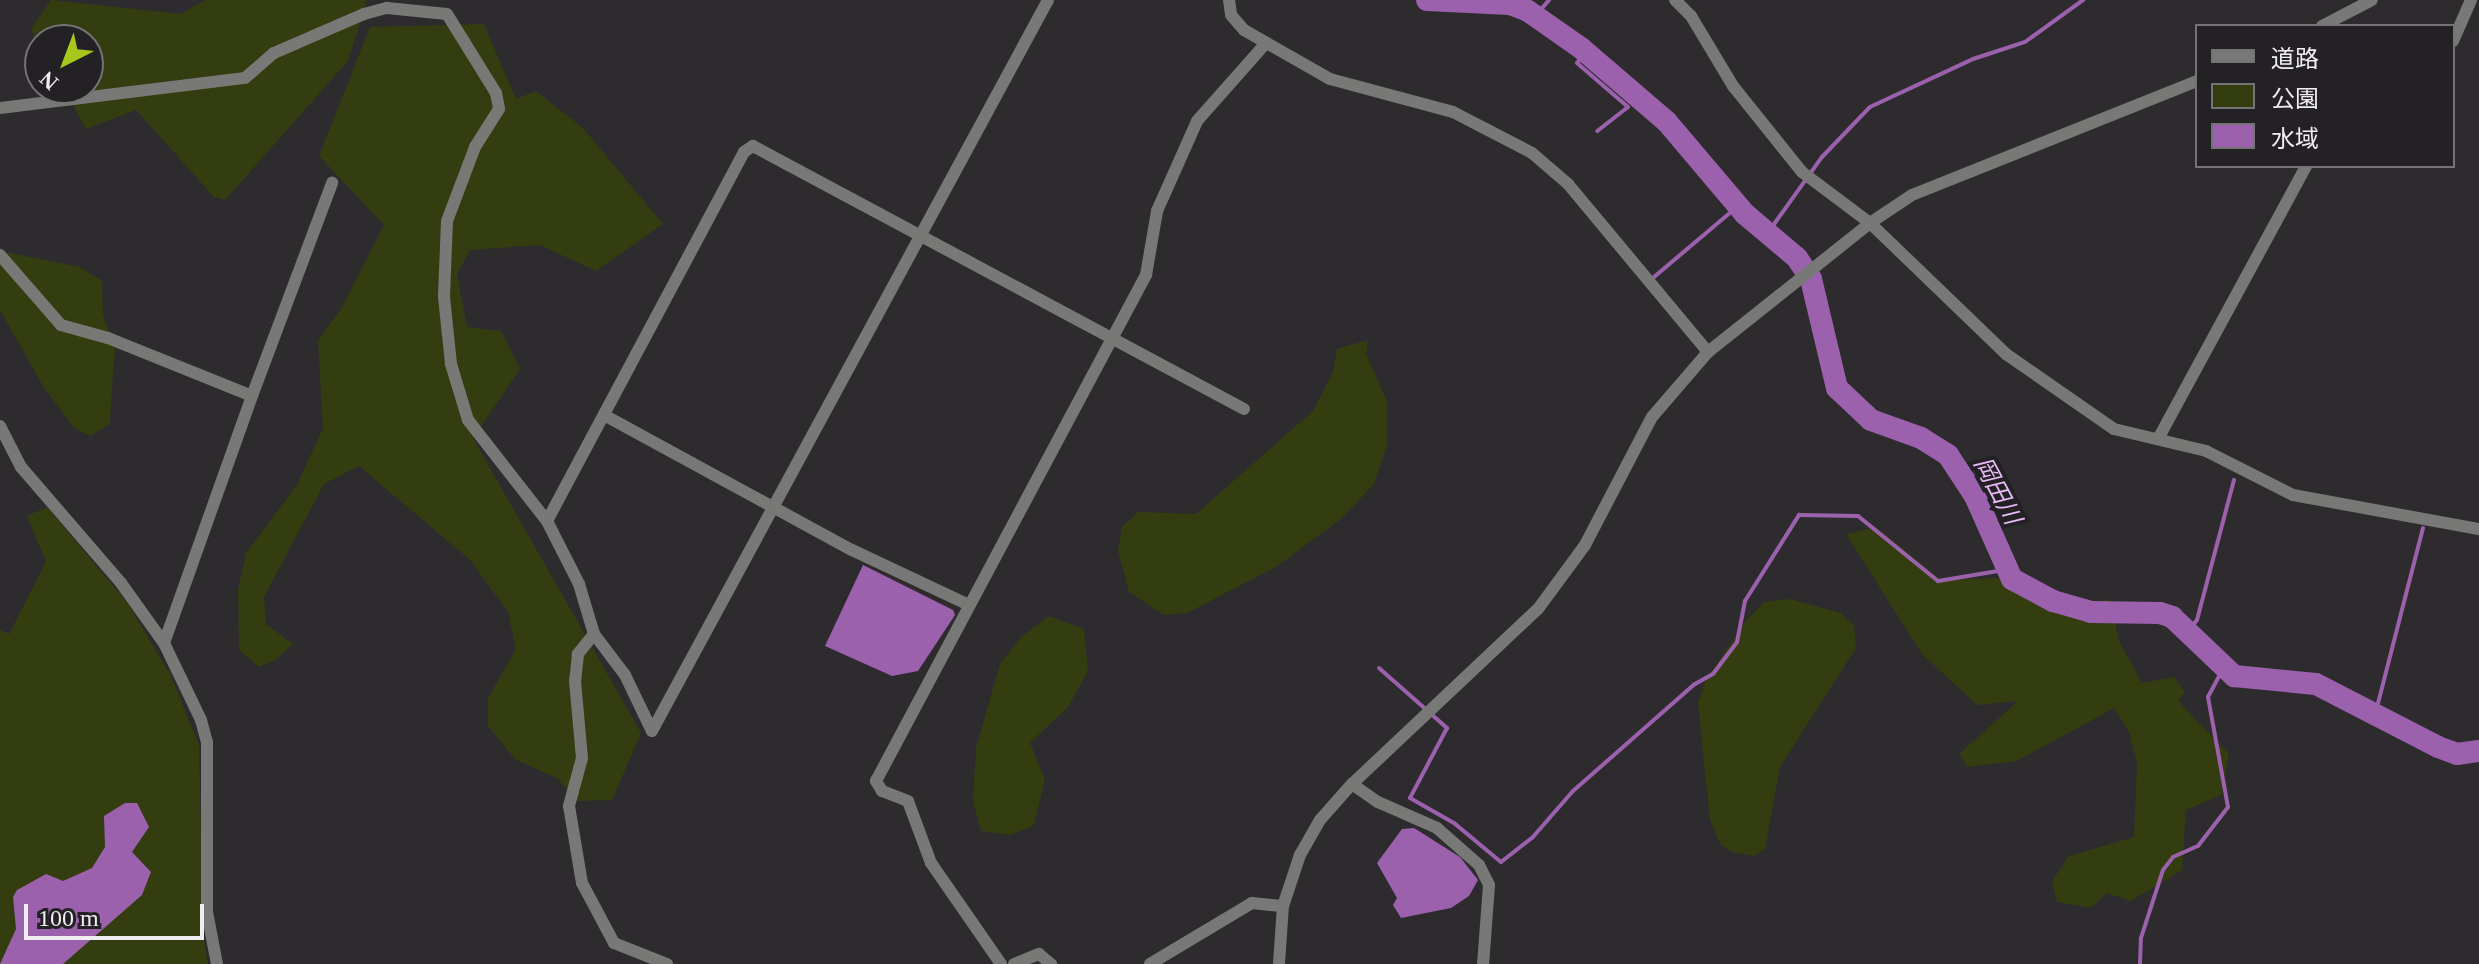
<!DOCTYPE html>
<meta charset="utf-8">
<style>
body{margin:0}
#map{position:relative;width:2479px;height:964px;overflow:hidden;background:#2e2b2f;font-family:"Times New Roman","Noto Sans JP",serif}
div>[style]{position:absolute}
.green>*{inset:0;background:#333d10}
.water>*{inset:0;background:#9b61ad}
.stream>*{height:4px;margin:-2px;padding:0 2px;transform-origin:2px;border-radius:2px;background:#9b61ad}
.river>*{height:22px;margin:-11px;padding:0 11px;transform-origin:11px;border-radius:11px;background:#9b61ad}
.minor>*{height:12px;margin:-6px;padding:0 6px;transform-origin:6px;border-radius:6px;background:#787876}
span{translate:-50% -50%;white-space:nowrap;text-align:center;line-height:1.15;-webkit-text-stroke:8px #242125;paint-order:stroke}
.water-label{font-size:24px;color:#e8baf6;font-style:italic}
.legend{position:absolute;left:2195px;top:24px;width:260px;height:144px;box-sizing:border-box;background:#242125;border:2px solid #757376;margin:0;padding:10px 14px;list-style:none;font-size:24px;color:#efedf0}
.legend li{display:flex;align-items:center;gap:16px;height:40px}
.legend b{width:40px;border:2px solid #757376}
.north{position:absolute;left:24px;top:24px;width:80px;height:80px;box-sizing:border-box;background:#242125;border:2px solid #757376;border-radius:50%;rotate:222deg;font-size:22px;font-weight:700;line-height:32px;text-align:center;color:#efedf0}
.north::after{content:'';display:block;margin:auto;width:28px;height:36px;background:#a8c71d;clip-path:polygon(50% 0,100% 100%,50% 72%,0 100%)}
.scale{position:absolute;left:24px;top:904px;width:180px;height:36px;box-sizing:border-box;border:4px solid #efedf0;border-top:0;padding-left:10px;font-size:24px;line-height:28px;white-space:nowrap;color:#efedf0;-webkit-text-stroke:6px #242125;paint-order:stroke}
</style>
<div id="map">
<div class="green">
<i style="clip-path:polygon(51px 0,181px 14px,205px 0,367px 0,348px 61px,225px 200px,214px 197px,136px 110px,86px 129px,64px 88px,88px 88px,88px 40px,40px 40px,40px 45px,31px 29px)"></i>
<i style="clip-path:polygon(484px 24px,516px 99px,536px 91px,583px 128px,663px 224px,596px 271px,540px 245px,470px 250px,457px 274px,467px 327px,501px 331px,520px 369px,473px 438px,641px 733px,612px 800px,577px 801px,558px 779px,515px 759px,488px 726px,488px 698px,516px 649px,508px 612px,470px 560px,359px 466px,324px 484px,264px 597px,266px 624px,293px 644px,276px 660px,259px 667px,239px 650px,238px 590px,246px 553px,297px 485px,323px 428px,318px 340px,341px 309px,384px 225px,319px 156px,370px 27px)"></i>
<i style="clip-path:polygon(0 251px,80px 267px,102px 281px,103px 314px,115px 349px,112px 387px,110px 424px,91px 436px,74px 428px,43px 386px,0 310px)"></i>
<i style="clip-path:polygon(1368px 340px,1366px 354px,1387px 401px,1387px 444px,1374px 484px,1341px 519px,1276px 567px,1187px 613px,1164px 615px,1129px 592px,1118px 551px,1122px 527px,1138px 512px,1196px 514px,1313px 411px,1333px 372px,1337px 349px)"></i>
<i style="clip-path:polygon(47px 507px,129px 605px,171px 676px,199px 745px,203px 934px,208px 964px,0 964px,0 630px,9px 634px,46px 562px,27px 516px)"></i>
<i style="clip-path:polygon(1876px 527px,1941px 580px,2001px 578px,2053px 609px,2110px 599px,2119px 641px,2142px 683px,2174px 677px,2185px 692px,2178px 701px,2229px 754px,2221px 795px,2186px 810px,2182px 870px,2131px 901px,2107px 893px,2091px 908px,2057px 902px,2052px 881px,2069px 856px,2134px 837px,2137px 763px,2129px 732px,2114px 708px,2017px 761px,1967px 767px,1959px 754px,2018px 701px,1977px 705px,1922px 654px,1846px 534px)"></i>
<i style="clip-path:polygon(1790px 599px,1841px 613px,1854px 626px,1856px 648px,1780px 767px,1765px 849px,1755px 856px,1732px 852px,1720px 844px,1710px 820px,1698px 703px,1705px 682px,1744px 623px,1764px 602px)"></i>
<i style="clip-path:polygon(1049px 616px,1084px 629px,1088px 671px,1068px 707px,1030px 743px,1045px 779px,1034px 825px,1011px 835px,981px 831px,973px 801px,976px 748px,1000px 664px,1021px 637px)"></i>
</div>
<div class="water">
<i style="clip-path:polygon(863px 565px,953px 610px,955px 615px,918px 671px,892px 676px,825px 646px)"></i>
<i style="clip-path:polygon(125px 803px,137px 803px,149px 827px,132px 852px,151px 872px,142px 895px,63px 964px,0 964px,16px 929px,13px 897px,17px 890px,46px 874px,63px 881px,92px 868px,105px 847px,104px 816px)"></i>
<i style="clip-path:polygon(1414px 828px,1460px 857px,1478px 880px,1469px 896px,1451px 908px,1401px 918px,1393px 905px,1397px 898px,1377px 863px,1402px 829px)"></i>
</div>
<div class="stream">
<i style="left:1536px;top:15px;width:20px;rotate:-49deg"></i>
<i style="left:1586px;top:52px;width:14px;rotate:129deg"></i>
<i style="left:1577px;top:63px;width:67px;rotate:40.8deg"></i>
<i style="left:1628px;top:107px;width:39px;rotate:142deg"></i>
<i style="left:1767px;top:234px;width:95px;rotate:-54.5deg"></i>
<i style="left:1822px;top:157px;width:69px;rotate:-46.2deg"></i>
<i style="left:1870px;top:107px;width:114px;rotate:-25deg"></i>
<i style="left:1973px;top:59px;width:55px;rotate:-18.1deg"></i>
<i style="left:2025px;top:42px;width:72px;rotate:-35.9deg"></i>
<i style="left:1654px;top:277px;width:110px;rotate:-40.2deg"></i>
<i style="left:2188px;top:631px;width:14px;rotate:-51deg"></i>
<i style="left:2197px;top:620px;width:145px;rotate:-75.2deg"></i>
<i style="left:1379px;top:668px;width:91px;rotate:41.4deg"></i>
<i style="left:1447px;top:728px;width:79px;rotate:117.9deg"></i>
<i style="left:1410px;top:798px;width:51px;rotate:29.6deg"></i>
<i style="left:1454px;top:823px;width:61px;rotate:39.7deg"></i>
<i style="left:1501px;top:862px;width:39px;rotate:-38deg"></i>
<i style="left:1532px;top:838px;width:62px;rotate:-48.9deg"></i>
<i style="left:1573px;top:791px;width:162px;rotate:-41.3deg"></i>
<i style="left:1695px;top:684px;width:21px;rotate:-29deg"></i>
<i style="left:1713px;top:674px;width:40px;rotate:-53deg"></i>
<i style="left:1737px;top:642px;width:42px;rotate:-79deg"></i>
<i style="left:1745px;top:601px;width:102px;rotate:-57.9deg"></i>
<i style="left:1799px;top:515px;width:59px;rotate:1deg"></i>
<i style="left:1858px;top:516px;width:103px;rotate:39.1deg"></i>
<i style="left:1938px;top:581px;width:67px;rotate:-9.5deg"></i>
<i style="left:2375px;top:715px;width:193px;rotate:-75.6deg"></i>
<i style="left:2140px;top:964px;width:26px;rotate:-88deg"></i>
<i style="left:2141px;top:938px;width:71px;rotate:-72.1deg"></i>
<i style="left:2163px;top:870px;width:16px;rotate:-52deg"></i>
<i style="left:2173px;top:857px;width:27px;rotate:-24deg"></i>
<i style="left:2198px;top:846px;width:49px;rotate:-52.4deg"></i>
<i style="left:2228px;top:807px;width:112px;rotate:-100.3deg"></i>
<i style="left:2208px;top:697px;width:32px;rotate:-62deg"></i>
</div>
<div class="river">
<i style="left:1427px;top:0;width:83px;rotate:2.8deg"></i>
<i style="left:1510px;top:4px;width:19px;rotate:21deg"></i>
<i style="left:1528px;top:11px;width:65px;rotate:34.9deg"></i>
<i style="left:1581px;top:48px;width:113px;rotate:40.7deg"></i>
<i style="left:1667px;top:122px;width:121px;rotate:49.7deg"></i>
<i style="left:1745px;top:214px;width:68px;rotate:40.2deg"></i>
<i style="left:1797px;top:258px;width:25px;rotate:56deg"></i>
<i style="left:1811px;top:279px;width:112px;rotate:76.6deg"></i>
<i style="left:1837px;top:388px;width:47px;rotate:43.3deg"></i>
<i style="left:1871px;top:420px;width:53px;rotate:19.8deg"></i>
<i style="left:1921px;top:438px;width:32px;rotate:32deg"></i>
<i style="left:1948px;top:455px;width:49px;rotate:56.6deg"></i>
<i style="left:1975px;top:496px;width:91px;rotate:66deg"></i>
<i style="left:2012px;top:579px;width:47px;rotate:28.2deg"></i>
<i style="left:2053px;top:601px;width:40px;rotate:16deg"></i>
<i style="left:2091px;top:612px;width:69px;rotate:0.8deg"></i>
<i style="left:2160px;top:613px;width:13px;rotate:18deg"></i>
<i style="left:2172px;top:617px;width:86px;rotate:43.6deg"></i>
<i style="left:2234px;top:676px;width:82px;rotate:5.6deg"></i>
<i style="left:2316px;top:684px;width:137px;rotate:27.3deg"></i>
<i style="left:2438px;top:747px;width:20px;rotate:20deg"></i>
<i style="left:2457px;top:754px;width:22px;rotate:-8deg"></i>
</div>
<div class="minor">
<i style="left:1229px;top:0;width:15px;rotate:82deg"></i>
<i style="left:1231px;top:15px;width:20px;rotate:49deg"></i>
<i style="left:1244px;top:30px;width:99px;rotate:29.7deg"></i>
<i style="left:1330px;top:79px;width:127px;rotate:15deg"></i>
<i style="left:1453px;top:112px;width:89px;rotate:27.4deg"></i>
<i style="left:1532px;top:153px;width:48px;rotate:40.7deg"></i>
<i style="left:1568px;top:184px;width:219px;rotate:50.2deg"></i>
<i style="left:1675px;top:0;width:23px;rotate:45deg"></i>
<i style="left:1691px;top:16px;width:82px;rotate:59deg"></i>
<i style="left:1733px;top:86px;width:110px;rotate:51.3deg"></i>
<i style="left:1802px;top:172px;width:85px;rotate:36.9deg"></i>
<i style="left:1870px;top:223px;width:189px;rotate:43.9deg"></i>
<i style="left:2006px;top:354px;width:131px;rotate:34.8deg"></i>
<i style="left:2114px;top:429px;width:95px;rotate:13.4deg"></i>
<i style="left:2206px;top:451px;width:97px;rotate:26.8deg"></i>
<i style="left:2293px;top:495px;width:189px;rotate:10.4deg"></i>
<i style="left:2322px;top:26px;width:56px;rotate:-27.5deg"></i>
<i style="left:2453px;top:41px;width:45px;rotate:-66.3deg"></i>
<i style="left:0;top:108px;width:247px;rotate:-7deg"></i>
<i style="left:245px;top:78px;width:38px;rotate:-41deg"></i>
<i style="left:274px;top:53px;width:98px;rotate:-23.4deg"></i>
<i style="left:364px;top:14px;width:24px;rotate:-15deg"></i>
<i style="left:387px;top:8px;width:60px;rotate:5.7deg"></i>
<i style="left:447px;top:14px;width:93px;rotate:58.2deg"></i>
<i style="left:496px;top:93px;width:16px;rotate:79deg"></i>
<i style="left:499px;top:109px;width:45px;rotate:122.3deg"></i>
<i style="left:475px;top:147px;width:79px;rotate:110.7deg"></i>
<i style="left:447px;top:221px;width:76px;rotate:92.3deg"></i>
<i style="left:444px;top:297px;width:67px;rotate:84deg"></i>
<i style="left:451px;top:364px;width:59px;rotate:73.1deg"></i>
<i style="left:468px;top:420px;width:128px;rotate:52deg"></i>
<i style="left:547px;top:521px;width:71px;rotate:63.1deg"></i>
<i style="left:579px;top:584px;width:52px;rotate:73.3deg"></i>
<i style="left:594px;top:634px;width:51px;rotate:52.9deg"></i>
<i style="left:625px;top:675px;width:62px;rotate:64.3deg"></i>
<i style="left:652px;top:731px;width:831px;rotate:-61.55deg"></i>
<i style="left:0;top:255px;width:93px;rotate:48.9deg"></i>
<i style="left:61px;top:325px;width:49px;rotate:15.5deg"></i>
<i style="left:108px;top:338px;width:155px;rotate:21.9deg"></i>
<i style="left:252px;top:396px;width:262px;rotate:109.6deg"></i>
<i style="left:252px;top:396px;width:228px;rotate:-69.4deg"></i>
<i style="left:604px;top:415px;width:282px;rotate:28.6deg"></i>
<i style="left:852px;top:550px;width:129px;rotate:25.2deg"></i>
<i style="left:0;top:426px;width:46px;rotate:62.9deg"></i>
<i style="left:21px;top:467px;width:153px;rotate:49.2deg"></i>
<i style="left:121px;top:583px;width:74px;rotate:54.4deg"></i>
<i style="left:164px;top:643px;width:85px;rotate:64.3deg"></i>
<i style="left:201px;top:720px;width:23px;rotate:75deg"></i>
<i style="left:207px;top:742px;width:170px;rotate:90deg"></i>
<i style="left:207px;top:912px;width:53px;rotate:79.1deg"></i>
<i style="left:2158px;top:439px;width:311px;rotate:-61.5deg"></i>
<i style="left:547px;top:521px;width:418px;rotate:-61.9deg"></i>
<i style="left:744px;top:152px;width:11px;rotate:-34deg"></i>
<i style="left:753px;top:146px;width:557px;rotate:28.18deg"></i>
<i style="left:594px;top:634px;width:26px;rotate:129deg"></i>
<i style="left:578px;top:654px;width:27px;rotate:96deg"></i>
<i style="left:575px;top:681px;width:77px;rotate:84.8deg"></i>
<i style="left:582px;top:758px;width:50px;rotate:105.2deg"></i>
<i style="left:569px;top:806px;width:78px;rotate:80.4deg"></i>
<i style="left:582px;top:883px;width:68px;rotate:61.9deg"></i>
<i style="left:614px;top:943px;width:57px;rotate:21.6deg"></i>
<i style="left:1352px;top:784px;width:32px;rotate:35deg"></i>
<i style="left:1378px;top:802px;width:64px;rotate:23.8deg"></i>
<i style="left:1437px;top:828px;width:56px;rotate:41.4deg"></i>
<i style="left:1479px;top:865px;width:22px;rotate:63deg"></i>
<i style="left:1489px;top:885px;width:79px;rotate:94.3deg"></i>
<i style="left:1001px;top:964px;width:123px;rotate:-124.7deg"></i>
<i style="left:931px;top:863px;width:66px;rotate:-110.4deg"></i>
<i style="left:908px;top:801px;width:28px;rotate:-159deg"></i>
<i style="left:882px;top:791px;width:12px;rotate:-121deg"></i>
<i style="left:876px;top:781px;width:574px;rotate:-61.92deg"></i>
<i style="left:1146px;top:275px;width:65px;rotate:-80.2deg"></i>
<i style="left:1157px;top:211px;width:98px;rotate:-66deg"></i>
<i style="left:1197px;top:121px;width:104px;rotate:-48.5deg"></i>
<i style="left:1014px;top:964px;width:27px;rotate:-22deg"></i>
<i style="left:1039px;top:954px;width:16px;rotate:40deg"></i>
<i style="left:1150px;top:964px;width:119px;rotate:-30.9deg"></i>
<i style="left:1252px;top:903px;width:31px;rotate:6deg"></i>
<i style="left:1279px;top:964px;width:58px;rotate:-86.1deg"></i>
<i style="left:1283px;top:906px;width:54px;rotate:-71.6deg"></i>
<i style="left:1300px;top:855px;width:40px;rotate:-60.3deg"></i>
<i style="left:1320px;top:820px;width:48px;rotate:-48.4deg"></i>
<i style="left:1352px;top:784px;width:255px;rotate:-43.3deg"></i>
<i style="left:1538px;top:609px;width:79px;rotate:-53.7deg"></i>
<i style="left:1585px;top:545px;width:144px;rotate:-62.4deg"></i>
<i style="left:1652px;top:417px;width:86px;rotate:-49.3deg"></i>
<i style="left:1708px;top:352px;width:207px;rotate:-38.5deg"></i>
<i style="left:1870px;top:223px;width:50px;rotate:-33.7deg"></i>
<i style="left:1912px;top:195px;width:307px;rotate:-21.8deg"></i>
</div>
<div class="water-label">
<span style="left:1997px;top:491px;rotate:62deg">岡田川</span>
</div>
<ul class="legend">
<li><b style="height:10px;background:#787876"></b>道路</li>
<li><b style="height:22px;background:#333d10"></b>公園</li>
<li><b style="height:22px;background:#9b61ad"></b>水域</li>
</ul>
<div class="north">N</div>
<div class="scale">100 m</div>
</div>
